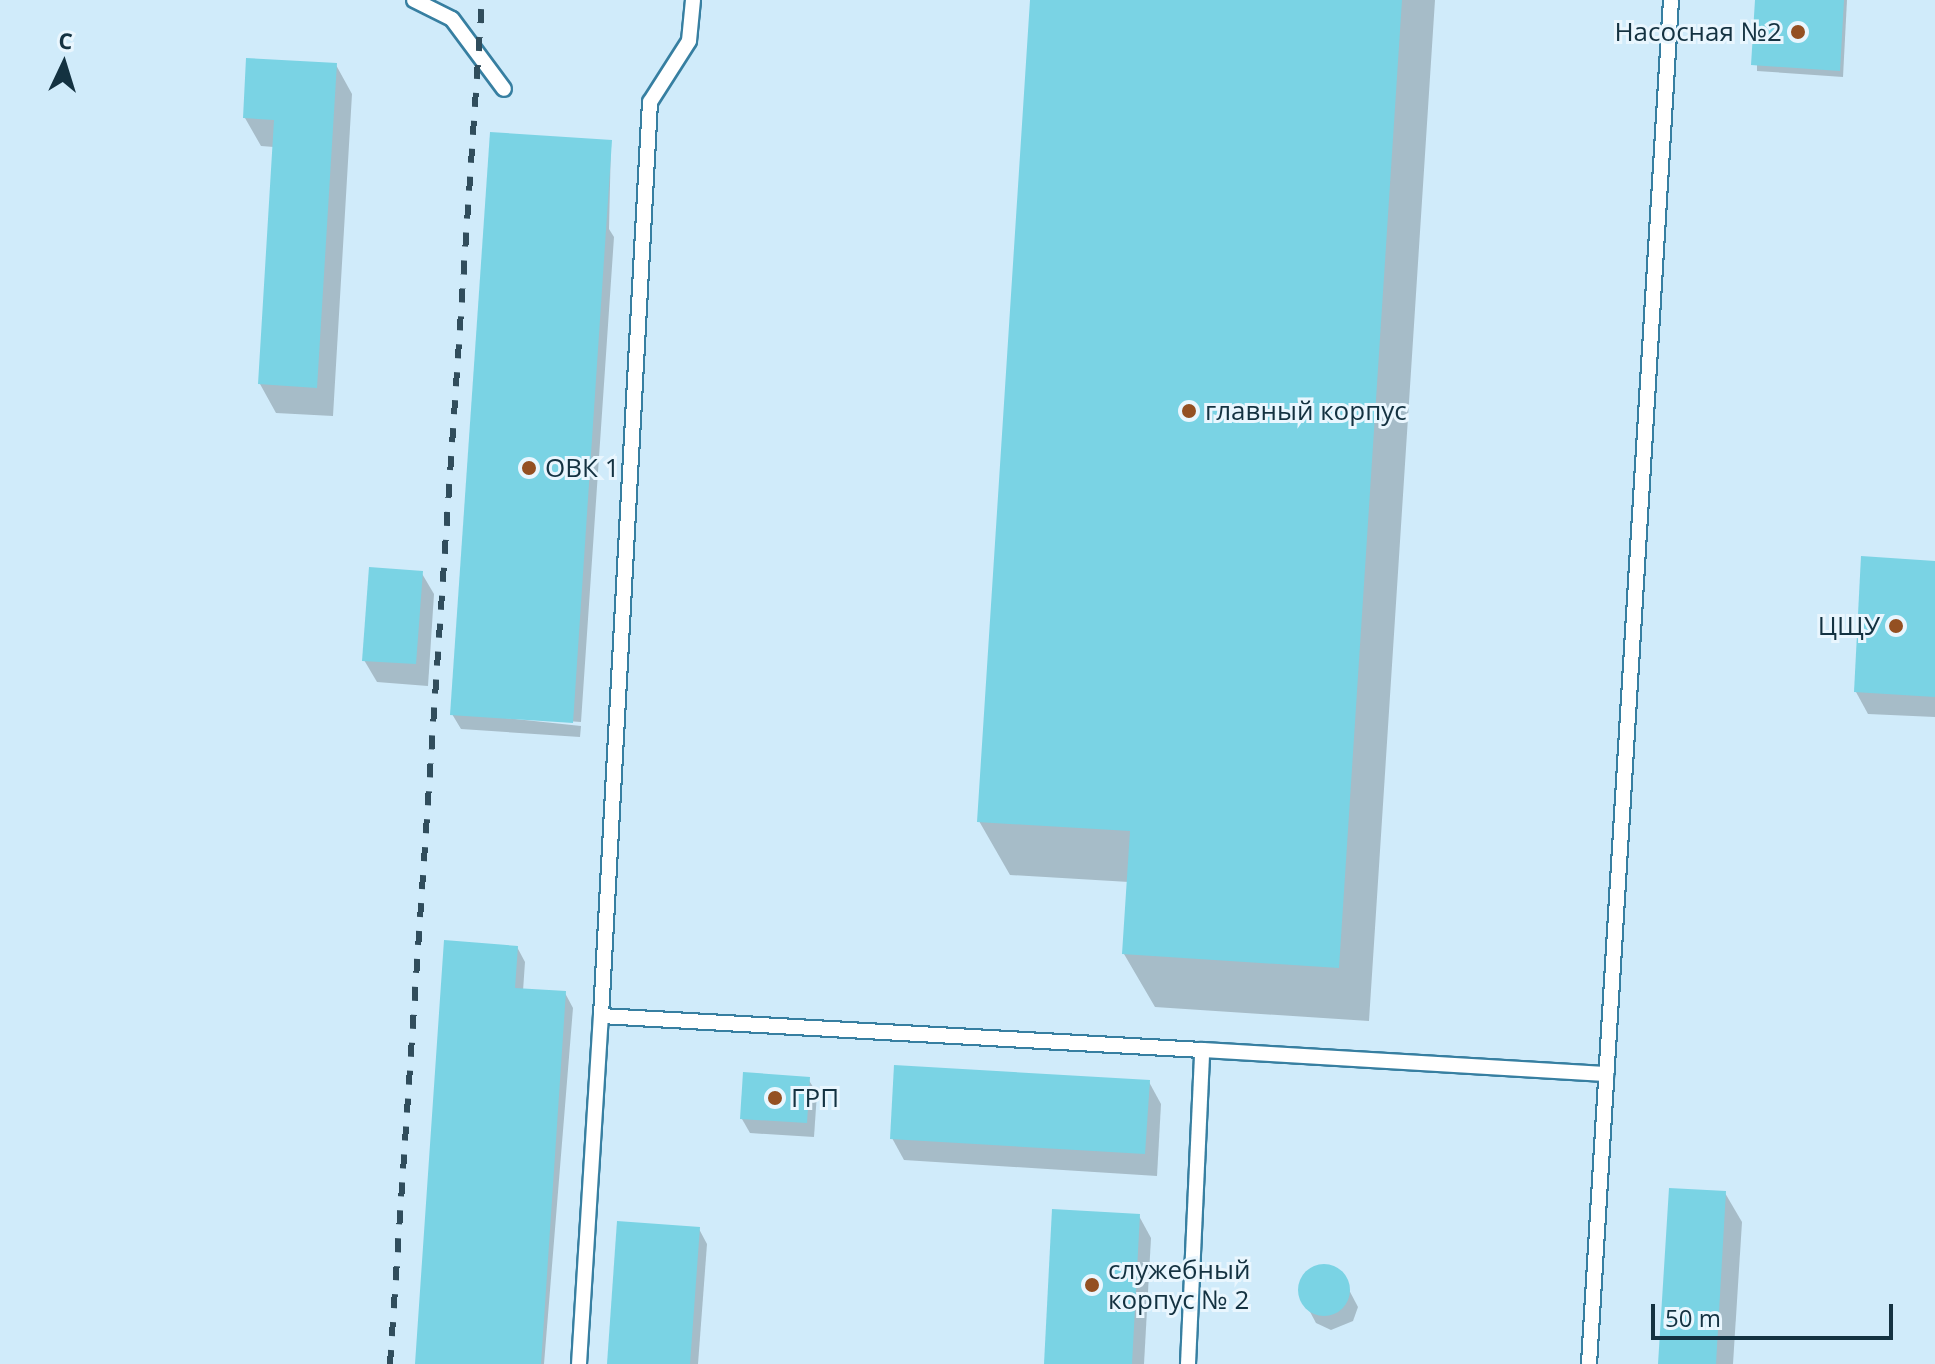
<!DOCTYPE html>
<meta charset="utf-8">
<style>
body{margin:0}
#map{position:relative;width:1935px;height:1364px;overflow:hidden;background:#d0ebfa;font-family:"Open Sans",sans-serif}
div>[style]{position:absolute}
.shadow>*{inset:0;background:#0003}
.building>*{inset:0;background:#7ad3e4}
.round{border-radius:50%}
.roads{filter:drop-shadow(2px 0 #377fa1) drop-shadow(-2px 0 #377fa1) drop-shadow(0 2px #377fa1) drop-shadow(0 -2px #377fa1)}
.lane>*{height:14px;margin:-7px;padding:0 7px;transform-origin:7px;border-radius:7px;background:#fff}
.rail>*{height:6px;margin-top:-3px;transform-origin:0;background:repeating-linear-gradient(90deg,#304d5c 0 14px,transparent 0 28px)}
.dots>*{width:22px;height:22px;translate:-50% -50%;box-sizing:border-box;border:4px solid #e9f6fe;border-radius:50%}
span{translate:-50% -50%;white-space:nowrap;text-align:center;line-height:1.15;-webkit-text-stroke:6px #e9f6fe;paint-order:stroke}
.poi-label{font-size:26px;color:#143241}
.right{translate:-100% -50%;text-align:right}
.left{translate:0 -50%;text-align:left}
.north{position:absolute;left:24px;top:24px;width:80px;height:80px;-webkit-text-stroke:6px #e9f6fe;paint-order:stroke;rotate:4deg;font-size:22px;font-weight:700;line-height:32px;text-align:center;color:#143241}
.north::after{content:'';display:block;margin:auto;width:28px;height:36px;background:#143241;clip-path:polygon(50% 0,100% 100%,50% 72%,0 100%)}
.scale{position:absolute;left:1651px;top:1304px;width:242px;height:36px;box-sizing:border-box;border:4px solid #143241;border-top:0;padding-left:10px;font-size:24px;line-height:28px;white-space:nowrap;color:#143241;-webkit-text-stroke:6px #e9f6fe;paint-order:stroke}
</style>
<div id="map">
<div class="shadow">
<i style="clip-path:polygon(1032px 0,1435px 0,1369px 1021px,1155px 1007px,1124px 954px,1129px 882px,1010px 875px,979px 821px)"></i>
<i style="clip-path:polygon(1757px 0,1847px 0,1843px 77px,1757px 71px)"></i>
<i style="clip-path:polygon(336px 65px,352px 94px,333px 416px,276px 413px,260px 384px,274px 147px,261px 146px,245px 118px)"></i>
<i style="clip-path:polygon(611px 142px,609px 229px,614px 237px,581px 722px,458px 713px,581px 726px,580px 737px,461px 729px,452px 714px)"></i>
<i style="clip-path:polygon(1935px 563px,1935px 717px,1868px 714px,1856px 692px)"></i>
<i style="clip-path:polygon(421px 572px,434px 594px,428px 686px,377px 682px,364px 660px)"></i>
<i style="clip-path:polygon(517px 947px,525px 962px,523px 991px,565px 993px,573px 1008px,544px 1364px,417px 1364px)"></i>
<i style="clip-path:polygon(808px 1079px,817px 1093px,814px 1137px,750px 1133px,742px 1119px)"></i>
<i style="clip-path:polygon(1149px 1082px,1161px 1104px,1157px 1176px,904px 1160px,892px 1138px)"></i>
<i style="clip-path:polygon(1725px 1193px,1742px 1222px,1733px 1364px,1660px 1364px)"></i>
<i style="clip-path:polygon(1139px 1216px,1151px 1238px,1144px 1364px,1046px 1364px)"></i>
<i style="clip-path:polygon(699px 1229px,707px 1244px,698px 1364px,609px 1364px)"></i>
<i style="clip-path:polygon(1323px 1265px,1338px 1269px,1358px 1307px,1353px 1321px,1331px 1330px,1316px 1323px,1300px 1293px,1309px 1271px)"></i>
</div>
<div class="building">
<i style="clip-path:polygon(1030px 0,1402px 0,1339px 968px,1122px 954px,1130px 831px,977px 822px)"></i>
<i style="clip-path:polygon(1755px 0,1844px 0,1840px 71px,1751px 65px)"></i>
<i style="clip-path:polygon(246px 58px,337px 63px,317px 388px,258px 384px,274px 120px,243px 118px)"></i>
<i style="clip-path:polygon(490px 132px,612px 140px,573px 723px,450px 715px)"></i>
<i style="clip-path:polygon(1861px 556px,1935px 561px,1935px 697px,1854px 692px)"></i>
<i style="clip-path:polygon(369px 567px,423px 571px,416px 664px,362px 661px)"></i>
<i style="clip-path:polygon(444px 940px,518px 946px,515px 988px,566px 991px,541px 1364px,415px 1364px)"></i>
<i style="clip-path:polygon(894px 1065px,1150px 1080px,1145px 1154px,890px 1139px)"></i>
<i style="clip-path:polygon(743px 1072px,810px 1077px,807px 1123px,740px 1119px)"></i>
<i style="clip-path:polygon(1669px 1188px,1726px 1191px,1716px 1364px,1658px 1364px)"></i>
<i style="clip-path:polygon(1052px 1209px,1140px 1214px,1132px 1364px,1044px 1364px)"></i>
<i style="clip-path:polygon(617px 1221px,700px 1227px,690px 1364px,607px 1364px)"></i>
<i class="round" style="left:1298px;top:1264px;width:52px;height:52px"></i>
</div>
<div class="roads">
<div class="lane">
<i style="left:414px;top:0;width:42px;rotate:26.6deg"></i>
<i style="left:452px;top:19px;width:87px;rotate:53.4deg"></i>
<i style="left:693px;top:0;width:41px;rotate:95.6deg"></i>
<i style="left:689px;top:41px;width:72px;rotate:122.6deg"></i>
<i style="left:650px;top:102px;width:915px;rotate:93.07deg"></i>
<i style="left:601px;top:1016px;width:602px;rotate:3.24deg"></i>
<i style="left:579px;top:1364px;width:349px;rotate:-86.4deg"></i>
<i style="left:1188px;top:1364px;width:314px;rotate:-87.4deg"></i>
<i style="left:1202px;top:1050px;width:405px;rotate:3.4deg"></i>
<i style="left:1589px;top:1364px;width:1366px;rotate:-86.56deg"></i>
</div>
</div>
<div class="rail">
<i style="left:390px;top:1364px;width:1367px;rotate:-86.14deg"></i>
</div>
<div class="dots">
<i style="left:1798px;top:32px;background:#945022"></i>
<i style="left:1189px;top:411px;background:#945022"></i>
<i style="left:529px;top:468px;background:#945022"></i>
<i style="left:1896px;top:626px;background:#945022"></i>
<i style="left:775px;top:1098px;background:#945022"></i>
<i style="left:1092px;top:1285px;background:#945022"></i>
</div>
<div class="poi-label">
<span class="right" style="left:1782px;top:32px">Насосная №2</span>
<span class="left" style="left:1205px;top:411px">главный корпус</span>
<span class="left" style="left:545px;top:468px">ОВК 1</span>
<span class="right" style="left:1880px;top:626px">ЦЩУ</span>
<span class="left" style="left:791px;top:1098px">ГРП</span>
<span class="left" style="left:1108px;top:1285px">служебный<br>корпус № 2</span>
</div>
<div class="north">С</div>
<div class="scale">50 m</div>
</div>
